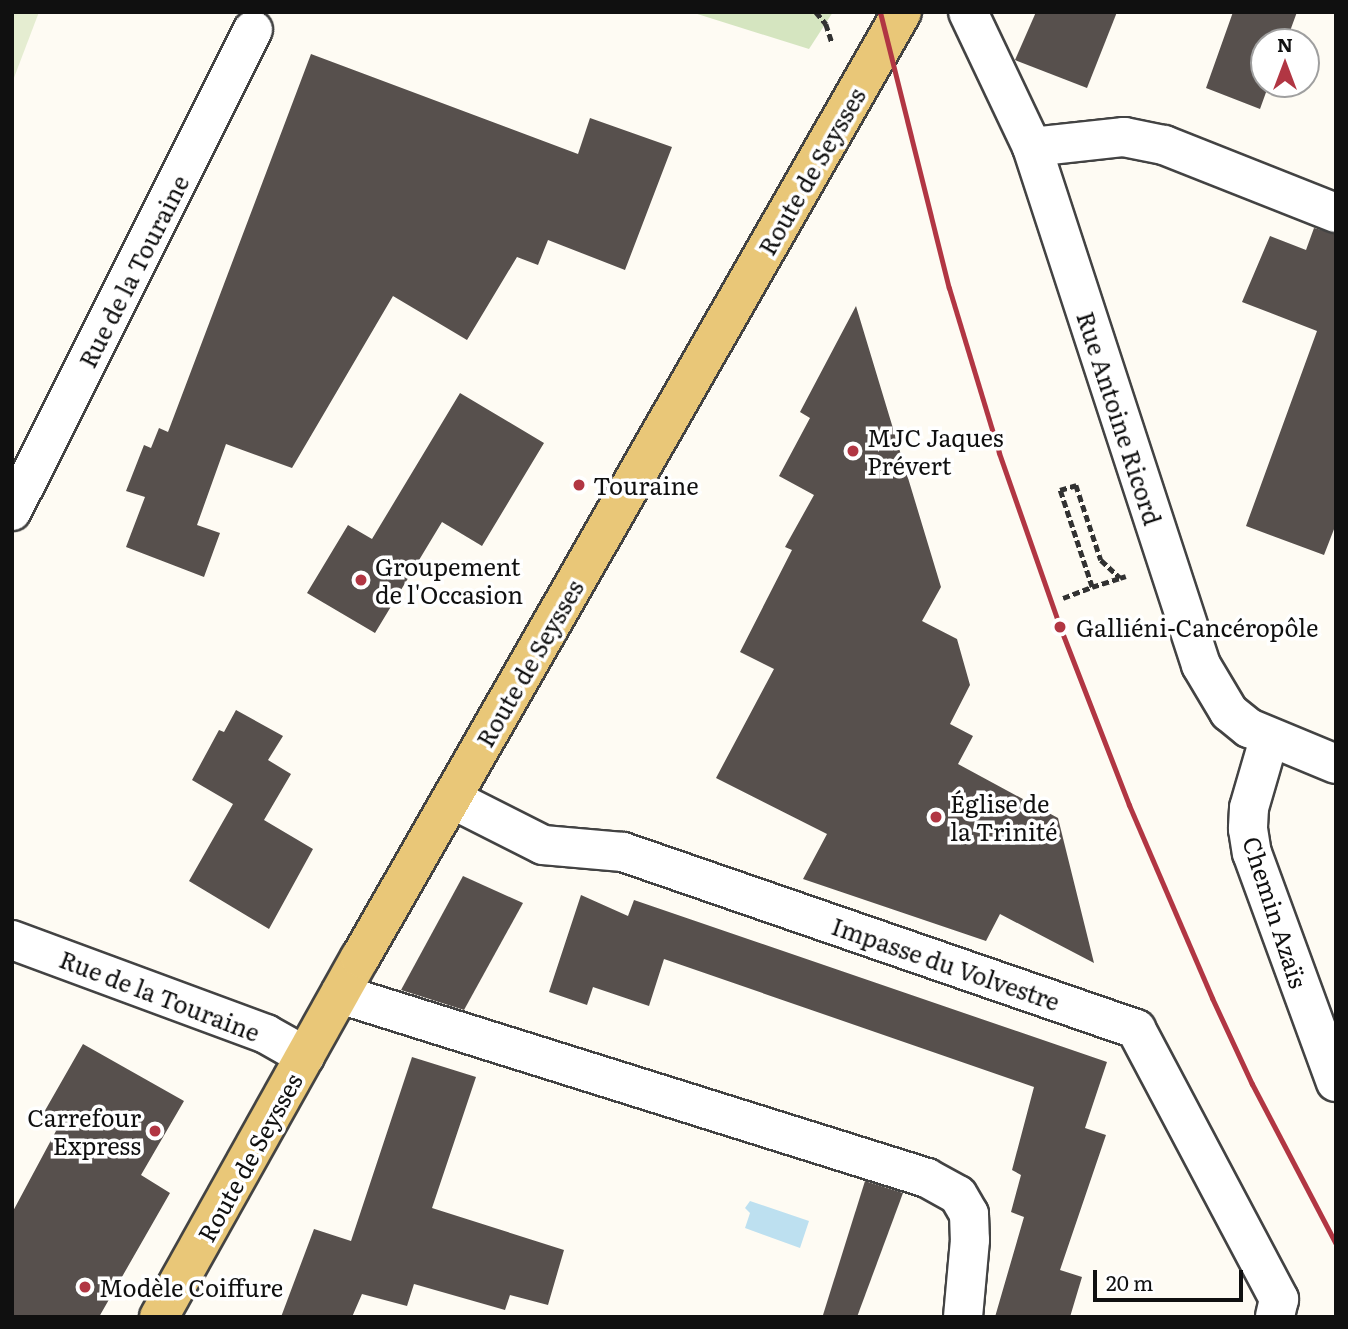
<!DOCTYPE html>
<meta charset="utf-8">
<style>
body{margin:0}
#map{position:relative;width:1348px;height:1329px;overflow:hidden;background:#fefbf3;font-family:Literata,serif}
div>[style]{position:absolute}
.green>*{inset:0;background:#d5e5c0}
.pitch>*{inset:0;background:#e5edd1}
.water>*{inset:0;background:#bde0f0}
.building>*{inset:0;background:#57504d}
.path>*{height:4.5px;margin-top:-2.25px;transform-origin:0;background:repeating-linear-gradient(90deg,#323232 0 7px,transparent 0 10.5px)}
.roads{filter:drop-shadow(2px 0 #434343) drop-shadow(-2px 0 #434343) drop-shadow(0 2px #434343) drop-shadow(0 -2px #434343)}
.minor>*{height:38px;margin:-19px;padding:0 19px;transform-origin:19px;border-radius:19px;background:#fff}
.major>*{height:38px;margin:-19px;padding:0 19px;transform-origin:19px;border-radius:19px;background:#e9c778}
.rail>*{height:5px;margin:-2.5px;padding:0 2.5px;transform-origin:2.5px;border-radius:2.5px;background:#b13643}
.dots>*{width:19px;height:19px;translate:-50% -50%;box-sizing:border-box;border:4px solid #fff;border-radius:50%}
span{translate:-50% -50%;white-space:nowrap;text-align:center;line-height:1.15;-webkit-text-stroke:7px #fff;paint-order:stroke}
.street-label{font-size:24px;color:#101010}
.poi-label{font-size:24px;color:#101010}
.left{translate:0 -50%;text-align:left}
.right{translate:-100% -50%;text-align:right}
.frame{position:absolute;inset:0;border:14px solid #101010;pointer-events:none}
.north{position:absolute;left:1250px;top:28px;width:70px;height:70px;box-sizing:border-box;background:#fff;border:2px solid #9f9f9f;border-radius:50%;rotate:0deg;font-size:19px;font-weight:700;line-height:28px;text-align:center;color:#101010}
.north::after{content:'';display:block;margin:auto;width:24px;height:32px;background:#b13643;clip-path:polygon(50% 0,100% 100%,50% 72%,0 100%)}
.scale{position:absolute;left:1093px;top:1270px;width:150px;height:32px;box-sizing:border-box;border:4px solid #101010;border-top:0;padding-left:9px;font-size:21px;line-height:24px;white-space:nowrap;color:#101010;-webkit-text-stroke:5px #fff;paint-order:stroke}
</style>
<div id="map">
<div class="green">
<i style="clip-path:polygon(691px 12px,833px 12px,809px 49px)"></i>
</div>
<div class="pitch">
<i style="clip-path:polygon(12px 12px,39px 12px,12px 83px)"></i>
</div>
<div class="water">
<i style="clip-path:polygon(750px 1201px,809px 1221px,800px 1248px,745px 1228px,750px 1213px,745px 1208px)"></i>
</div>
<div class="building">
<i style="clip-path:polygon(1036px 12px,1117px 12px,1087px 88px,1015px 60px)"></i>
<i style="clip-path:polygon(1233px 12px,1297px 12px,1286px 42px,1264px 42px,1264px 84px,1269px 84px,1260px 109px,1206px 88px)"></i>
<i style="clip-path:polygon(311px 54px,578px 154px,590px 118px,672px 147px,625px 270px,548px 240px,538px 265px,517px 257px,467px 340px,393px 296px,292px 468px,226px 444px,197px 525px,220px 533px,204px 577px,126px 547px,145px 497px,126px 491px,144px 445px,151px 448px,159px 428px,168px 432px)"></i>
<i style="clip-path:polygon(1314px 228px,1336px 234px,1336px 524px,1324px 555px,1246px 526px,1317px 331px,1242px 302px,1270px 236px,1306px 250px)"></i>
<i style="clip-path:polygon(856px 306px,941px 587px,922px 621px,957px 639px,970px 685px,950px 724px,973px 736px,958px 764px,1058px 818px,1094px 963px,1000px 914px,986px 941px,803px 879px,827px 834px,716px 778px,774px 669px,740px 652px,792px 550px,785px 547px,814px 495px,779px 476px,810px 418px,800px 412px)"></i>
<i style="clip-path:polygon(460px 393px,544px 443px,482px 546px,442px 522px,375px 633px,307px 593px,348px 525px,372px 539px)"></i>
<i style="clip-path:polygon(236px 710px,283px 736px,268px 760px,291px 774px,264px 820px,313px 849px,269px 929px,189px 881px,233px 804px,192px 780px,219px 730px,224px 732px)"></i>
<i style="clip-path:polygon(463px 876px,523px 903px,464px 1010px,401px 990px)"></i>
<i style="clip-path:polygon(581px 895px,628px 916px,634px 900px,1107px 1062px,1085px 1128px,1106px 1135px,1060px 1270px,1082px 1277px,1070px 1317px,995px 1317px,1024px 1217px,1011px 1212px,1021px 1175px,1012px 1170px,1034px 1087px,664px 959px,649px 1006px,593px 987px,587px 1005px,549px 992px)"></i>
<i style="clip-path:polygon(83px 1044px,184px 1101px,141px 1175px,170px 1193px,99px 1317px,12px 1317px,12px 1213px,56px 1131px,39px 1121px)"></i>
<i style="clip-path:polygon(412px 1057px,476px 1077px,432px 1208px,564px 1250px,548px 1305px,510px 1295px,505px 1310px,414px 1284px,407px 1306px,362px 1294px,352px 1317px,281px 1317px,314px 1229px,351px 1241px)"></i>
<i style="clip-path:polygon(865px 1181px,903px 1193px,857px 1317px,828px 1317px,823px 1315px)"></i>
</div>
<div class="path">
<i style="left:816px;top:12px;width:16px;rotate:50deg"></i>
<i style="left:826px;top:24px;width:19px;rotate:72deg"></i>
<i style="left:1092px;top:587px;width:29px;rotate:-18deg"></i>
<i style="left:1063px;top:598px;width:31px;rotate:-21deg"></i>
<i style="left:1092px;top:587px;width:102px;rotate:-108.3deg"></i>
<i style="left:1060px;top:490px;width:17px;rotate:-17deg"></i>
<i style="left:1076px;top:485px;width:79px;rotate:71.6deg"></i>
<i style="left:1101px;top:560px;width:26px;rotate:43deg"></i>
<i style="left:1120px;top:578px;width:6px;rotate:-18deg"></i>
</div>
<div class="roads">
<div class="minor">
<i style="left:968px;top:12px;width:149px;rotate:64.6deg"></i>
<i style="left:1032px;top:147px;width:545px;rotate:71.93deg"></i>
<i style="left:1201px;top:665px;width:55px;rotate:59.2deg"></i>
<i style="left:1229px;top:712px;width:26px;rotate:39deg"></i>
<i style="left:1249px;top:728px;width:94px;rotate:22.5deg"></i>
<i style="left:1032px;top:147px;width:93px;rotate:-6.2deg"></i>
<i style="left:1124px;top:137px;width:41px;rotate:11.3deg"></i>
<i style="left:1164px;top:145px;width:185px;rotate:21.6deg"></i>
<i style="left:12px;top:511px;width:538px;rotate:-63.39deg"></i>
<i style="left:1269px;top:739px;width:72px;rotate:106.2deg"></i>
<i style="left:1249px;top:808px;width:21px;rotate:93deg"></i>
<i style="left:1248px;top:829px;width:24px;rotate:81deg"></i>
<i style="left:1252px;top:853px;width:244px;rotate:69.9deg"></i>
<i style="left:452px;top:799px;width:102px;rotate:26.8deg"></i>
<i style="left:543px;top:845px;width:80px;rotate:5deg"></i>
<i style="left:623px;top:852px;width:543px;rotate:19.04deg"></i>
<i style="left:1136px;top:1029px;width:306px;rotate:62.1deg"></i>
<i style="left:1279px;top:1299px;width:18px;rotate:103deg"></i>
<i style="left:12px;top:940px;width:271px;rotate:20.3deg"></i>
<i style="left:266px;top:1034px;width:45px;rotate:29.4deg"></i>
<i style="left:340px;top:994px;width:615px;rotate:17.4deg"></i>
<i style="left:927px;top:1178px;width:35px;rotate:29deg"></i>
<i style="left:958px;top:1195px;width:22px;rotate:60deg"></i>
<i style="left:969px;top:1214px;width:26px;rotate:88deg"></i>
<i style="left:970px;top:1240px;width:77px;rotate:95.2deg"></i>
</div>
<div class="major">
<i style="left:159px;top:1317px;width:411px;rotate:-60.8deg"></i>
<i style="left:360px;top:958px;width:1090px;rotate:-60.19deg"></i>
</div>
</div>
<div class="rail">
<i style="left:880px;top:12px;width:284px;rotate:76deg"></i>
<i style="left:949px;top:288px;width:172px;rotate:73.1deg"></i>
<i style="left:999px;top:453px;width:184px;rotate:70.7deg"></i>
<i style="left:1060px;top:627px;width:191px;rotate:68.8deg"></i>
<i style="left:1129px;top:805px;width:210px;rotate:66.7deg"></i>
<i style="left:1212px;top:998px;width:95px;rotate:65.1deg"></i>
<i style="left:1252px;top:1084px;width:181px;rotate:62.3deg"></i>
</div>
<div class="dots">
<i style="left:853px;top:451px;background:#b13643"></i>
<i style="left:579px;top:485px;background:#b13643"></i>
<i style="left:361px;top:580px;background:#b13643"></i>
<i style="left:1060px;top:627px;background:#b13643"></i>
<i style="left:936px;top:817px;background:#b13643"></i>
<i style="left:155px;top:1131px;background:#b13643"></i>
<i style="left:85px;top:1287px;background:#b13643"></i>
</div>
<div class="street-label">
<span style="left:811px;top:171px;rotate:-60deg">Route de Seysses</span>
<span style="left:133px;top:271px;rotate:-63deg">Rue de la Touraine</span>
<span style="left:1120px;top:418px;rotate:72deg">Rue Antoine Ricord</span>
<span style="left:529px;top:663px;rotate:-60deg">Route de Seysses</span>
<span style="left:1276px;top:912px;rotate:72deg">Chemin Azaïs</span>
<span style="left:946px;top:963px;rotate:19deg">Impasse du Volvestre</span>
<span style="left:160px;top:995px;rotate:21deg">Rue de la Touraine</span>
<span style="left:249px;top:1157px;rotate:-61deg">Route de Seysses</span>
</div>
<div class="poi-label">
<span class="left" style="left:867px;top:451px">MJC Jaques<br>Prévert</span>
<span class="left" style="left:593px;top:485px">Touraine</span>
<span class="left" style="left:375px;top:580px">Groupement<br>de l'Occasion</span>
<span class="left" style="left:1076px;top:627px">Galliéni-Cancéropôle</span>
<span class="left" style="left:950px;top:817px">Église de<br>la Trinité</span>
<span class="right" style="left:141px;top:1131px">Carrefour<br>Express</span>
<span class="left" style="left:99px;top:1287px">Modèle Coiffure</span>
</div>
<div class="frame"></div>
<div class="north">N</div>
<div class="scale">20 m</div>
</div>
